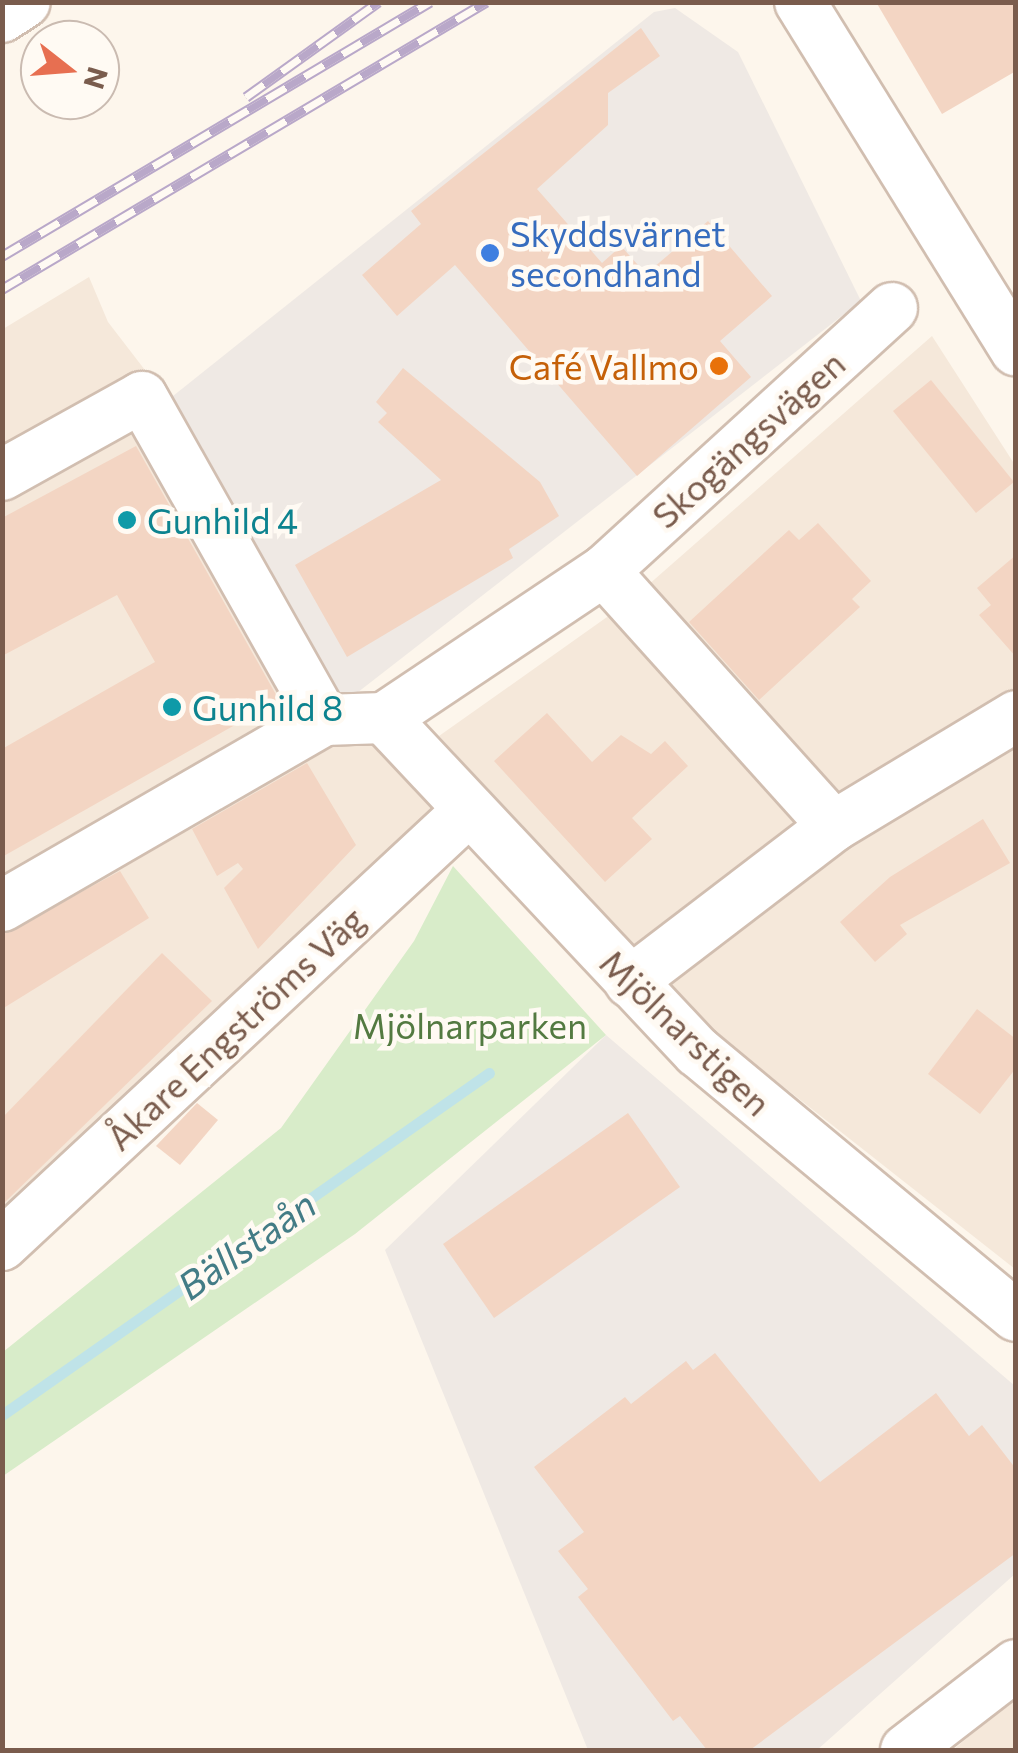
<!DOCTYPE html>
<meta charset="utf-8">
<style>
body{margin:0}
#map{position:relative;width:1018px;height:1753px;overflow:hidden;background:#fdf6ec;font-family:Commissioner,sans-serif}
div>[style]{position:absolute}
.residential>*{inset:0;background:#f5e8da}
.industrial>*{inset:0;background:#efe9e4}
.green>*{inset:0;background:#d8ecc9}
.stream>*{height:11px;margin:-5.5px;padding:0 5.5px;transform-origin:5.5px;border-radius:5.5px;background:#bfe3e8}
.building>*{inset:0;background:#f3d5c3}
.roads{filter:drop-shadow(2px 0 #d1beb0) drop-shadow(-2px 0 #d1beb0) drop-shadow(0 2px #d1beb0) drop-shadow(0 -2px #d1beb0)}
.minor>*{height:50px;margin:-25px;padding:0 25px;transform-origin:25px;border-radius:25px;background:#fff}
.rail>*{height:11px;margin-top:-5.5px;transform-origin:0;background:repeating-linear-gradient(90deg,#fffaf3 0 22px,#b9a8c9 0 44px);box-sizing:border-box;border-block:2px solid #b9a8c9}
.dots>*{width:28px;height:28px;translate:-50% -50%;box-sizing:border-box;border:5px solid #fffaf3;border-radius:50%}
span{translate:-50% -50%;white-space:nowrap;text-align:center;line-height:1.15;-webkit-text-stroke:9px #fffaf3;paint-order:stroke}
.shop-label{font-size:35px;color:#366cbe}
.left{translate:0 -50%;text-align:left}
.food-label{font-size:35px;color:#c56008}
.right{translate:-100% -50%;text-align:right}
.street-label{font-size:35px;color:#7a5c4d}
.culture-label{font-size:35px;color:#0d838f}
.park-label{font-size:35px;color:#537a41}
.water-label{font-size:38px;color:#437c86;font-style:italic}
.frame{position:absolute;inset:0;border:5px solid #7a5c4d;pointer-events:none}
.north{position:absolute;left:20px;top:20px;width:100px;height:100px;box-sizing:border-box;background:#fffaf3;border:2px solid #cabbb1;border-radius:50%;rotate:107deg;font-size:28px;font-weight:700;line-height:40px;text-align:center;color:#7a5c4d}
.north::after{content:'';display:block;margin:auto;width:35px;height:45px;background:#e76f51;clip-path:polygon(50% 0,100% 100%,50% 72%,0 100%)}
</style>
<div id="map">
<div class="residential">
<i style="clip-path:polygon(89px 277px,108px 322px,168px 400px,344px 703px,384px 718px,467px 812px,3px 1245px,3px 329px)"></i>
<i style="clip-path:polygon(932px 336px,1015px 465px,1015px 1269px,714px 1032px,439px 736px,631px 600px)"></i>
<i style="clip-path:polygon(1015px 1697px,1015px 1750px,953px 1750px)"></i>
</div>
<div class="industrial">
<i style="clip-path:polygon(675px 8px,738px 52px,861px 301px,344px 703px,168px 400px,654px 12px)"></i>
<i style="clip-path:polygon(606px 1035px,1015px 1386px,1015px 1574px,817px 1750px,588px 1750px,385px 1250px)"></i>
</div>
<div class="green">
<i style="clip-path:polygon(453px 866px,606px 1035px,355px 1234px,3px 1476px,3px 1352px,281px 1128px,414px 941px)"></i>
</div>
<div class="stream">
<i style="left:2px;top:1415px;width:595px;rotate:-35.08deg"></i>
</div>
<div class="building">
<i style="clip-path:polygon(876px 2px,1016px 2px,1016px 71px,942px 114px)"></i>
<i style="clip-path:polygon(641px 28px,660px 56px,608px 93px,608px 125px,537px 189px,602px 263px,621px 246px,646px 274px,708px 221px,772px 296px,720px 341px,751px 377px,637px 476px,455px 265px,397px 316px,362px 275px,421px 224px,411px 211px)"></i>
<i style="clip-path:polygon(403px 368px,540px 482px,559px 516px,509px 549px,513px 558px,347px 657px,295px 565px,441px 480px,378px 422px,387px 413px,376px 402px)"></i>
<i style="clip-path:polygon(931px 380px,1014px 482px,976px 513px,893px 411px)"></i>
<i style="clip-path:polygon(136px 446px,279px 700px,2px 857px,2px 749px,155px 662px,117px 595px,2px 656px,2px 518px)"></i>
<i style="clip-path:polygon(818px 523px,871px 581px,852px 599px,860px 607px,759px 700px,689px 622px,789px 530px,799px 540px)"></i>
<i style="clip-path:polygon(1016px 555px,1016px 657px,979px 615px,991px 605px,977px 588px)"></i>
<i style="clip-path:polygon(547px 713px,592px 762px,621px 735px,651px 754px,665px 741px,688px 766px,632px 818px,652px 839px,605px 882px,494px 761px)"></i>
<i style="clip-path:polygon(307px 763px,356px 845px,258px 949px,224px 888px,243px 869px,238px 863px,217px 876px,192px 829px)"></i>
<i style="clip-path:polygon(983px 819px,1010px 863px,900px 925px,907px 934px,875px 962px,840px 922px,890px 877px)"></i>
<i style="clip-path:polygon(120px 871px,149px 918px,2px 1009px,2px 935px)"></i>
<i style="clip-path:polygon(162px 953px,212px 1001px,2px 1205px,2px 1118px)"></i>
<i style="clip-path:polygon(977px 1009px,1016px 1039px,1016px 1068px,980px 1114px,928px 1074px)"></i>
<i style="clip-path:polygon(197px 1103px,218px 1120px,180px 1165px,156px 1146px)"></i>
<i style="clip-path:polygon(628px 1113px,680px 1187px,494px 1318px,443px 1244px)"></i>
<i style="clip-path:polygon(715px 1353px,820px 1482px,936px 1393px,969px 1436px,982px 1425px,1016px 1469px,1016px 1553px,750px 1750px,707px 1750px,680px 1716px,673px 1721px,578px 1597px,588px 1589px,558px 1551px,584px 1532px,534px 1467px,625px 1397px,631px 1404px,686px 1361px,693px 1370px)"></i>
</div>
<div class="roads">
<div class="minor">
<i style="left:800px;top:2px;width:410px;rotate:58.2deg"></i>
<i style="left:2px;top:17px;width:27px;rotate:-33deg"></i>
<i style="left:2px;top:475px;width:160px;rotate:-29.1deg"></i>
<i style="left:142px;top:397px;width:371px;rotate:60.6deg"></i>
<i style="left:604px;top:571px;width:343px;rotate:48deg"></i>
<i style="left:384px;top:718px;width:458px;rotate:46.8deg"></i>
<i style="left:698px;top:1052px;width:413px;rotate:39.7deg"></i>
<i style="left:2px;top:906px;width:372px;rotate:-30deg"></i>
<i style="left:324px;top:720px;width:60px;rotate:-1.9deg"></i>
<i style="left:384px;top:718px;width:265px;rotate:-33.8deg"></i>
<i style="left:604px;top:571px;width:390px;rotate:-42.4deg"></i>
<i style="left:630px;top:982px;width:257px;rotate:-37.4deg"></i>
<i style="left:834px;top:826px;width:213px;rotate:-31.1deg"></i>
<i style="left:2px;top:1245px;width:635px;rotate:-42.96deg"></i>
<i style="left:906px;top:1750px;width:139px;rotate:-37.7deg"></i>
</div>
</div>
<div class="rail">
<i style="left:246px;top:97px;width:163px;rotate:-35.7deg"></i>
<i style="left:2px;top:256px;width:498px;rotate:-30.7deg"></i>
<i style="left:2px;top:289px;width:563px;rotate:-30.67deg"></i>
</div>
<div class="dots">
<i style="left:490px;top:253px;background:#3f7fe0"></i>
<i style="left:719px;top:366px;background:#e8710a"></i>
<i style="left:127px;top:520px;background:#0f9aa8"></i>
<i style="left:172px;top:707px;background:#0f9aa8"></i>
</div>
<div class="shop-label">
<span class="left" style="left:510px;top:253px">Skyddsvärnet<br>secondhand</span>
</div>
<div class="food-label">
<span class="right" style="left:699px;top:366px">Café Vallmo</span>
</div>
<div class="street-label">
<span style="left:748px;top:439px;rotate:-42deg">Skogängsvägen</span>
<span style="left:235px;top:1028px;rotate:-43deg">Åkare Engströms Väg</span>
<span style="left:686px;top:1032px;rotate:44deg">Mjölnarstigen</span>
</div>
<div class="culture-label">
<span class="left" style="left:147px;top:520px">Gunhild 4</span>
<span class="left" style="left:192px;top:707px">Gunhild 8</span>
</div>
<div class="park-label">
<span style="left:470px;top:1025px">Mjölnarparken</span>
</div>
<div class="water-label">
<span style="left:246px;top:1244px;rotate:-35deg">Bällstaån</span>
</div>
<div class="frame"></div>
<div class="north">N</div>
</div>
